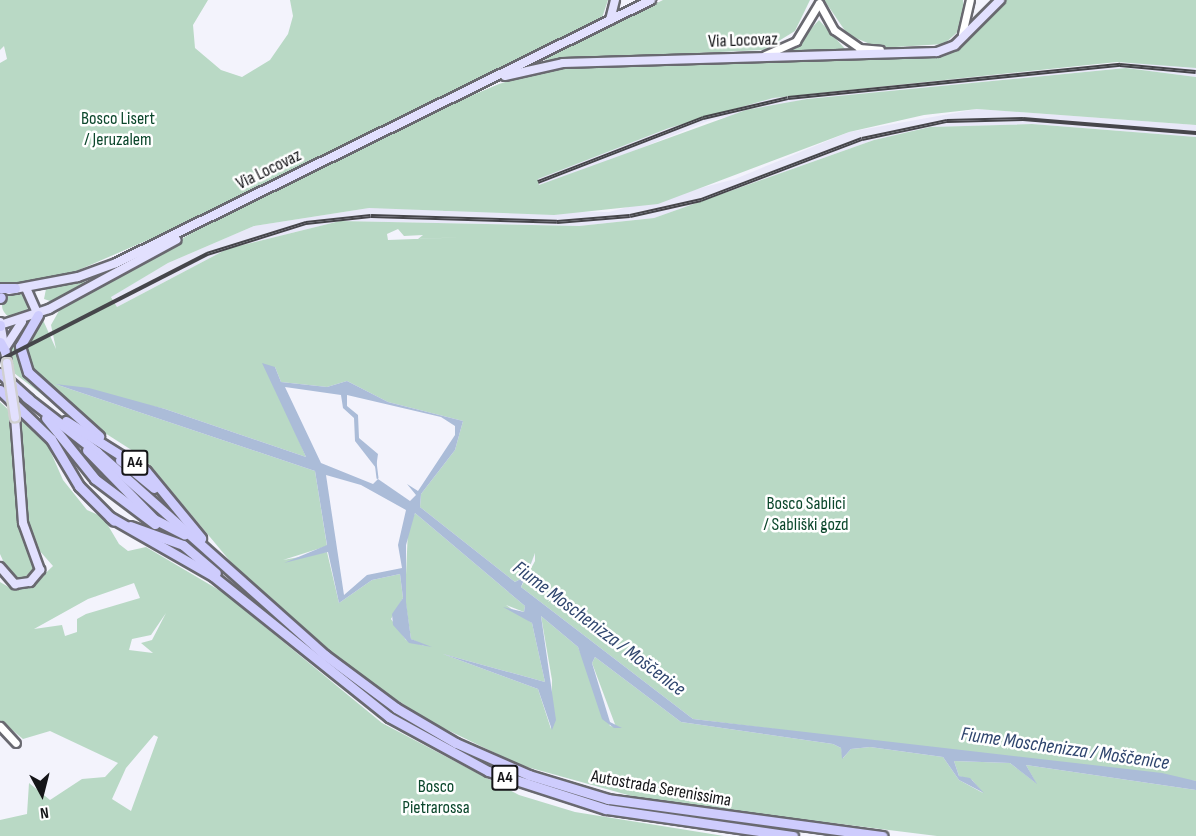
<!DOCTYPE html>
<meta charset="utf-8">
<style>
body{margin:0}
#map{position:relative;width:1196px;height:836px;overflow:hidden;background:#f3f3fc;font-family:"Sofia Sans Condensed",sans-serif}
div>[style]{position:absolute}
.built>*{inset:0;background:#e8e8f8}
.green>*{inset:0;background:#b9d9c5}
.round{border-radius:50%}
.water>*{inset:0;background:#abbcd8}
.stream>*{height:1.5px;margin:-0.75px;padding:0 0.75px;transform-origin:0.75px;border-radius:0.75px;background:#abbcd8}
.roads{filter:drop-shadow(2px 0 #696970) drop-shadow(-2px 0 #696970) drop-shadow(0 2px #696970) drop-shadow(0 -2px #696970)}
.minor>*{height:7px;margin:-3.5px;padding:0 3.5px;transform-origin:3.5px;border-radius:3.5px;background:#fff}
.major>*{height:8px;margin:-4px;padding:0 4px;transform-origin:4px;border-radius:4px;background:#e2e0fe}
.highway>*{height:9px;margin:-4.5px;padding:0 4.5px;transform-origin:4.5px;border-radius:4.5px;background:#ceccfd}
.rail>*{height:4px;margin-top:-2px;transform-origin:0;background:repeating-linear-gradient(90deg,#fff 0 4.5px,#46464b 0 9px);box-sizing:border-box;border-block:2px solid #46464b}
.bridges{filter:drop-shadow(2px 0 #d0d0d1) drop-shadow(-2px 0 #d0d0d1) drop-shadow(0 2px #d0d0d1) drop-shadow(0 -2px #d0d0d1)}
.major-bridge>*{height:8px;margin:-4px;padding:0 4px;transform-origin:4px;border-radius:4px;background:#e2e0fe}
span{translate:-50% -50%;white-space:nowrap;text-align:center;line-height:1.15;-webkit-text-stroke:5px #fff;paint-order:stroke}
.shield-label span{padding:2px 4px;background:#fff;border:2px solid;border-radius:4px;-webkit-text-stroke-width:0}
.shield-label{font-size:16px;color:#151518;font-weight:700}
.street-label{font-size:18px;color:#151518}
.park-label{font-size:18px;color:#0c472c}
.water-label{font-size:20px;color:#2f456e;font-style:italic}
.north{position:absolute;left:12px;top:764px;width:60px;height:60px;-webkit-text-stroke:4px #fff;paint-order:stroke;rotate:173deg;font-size:16px;font-weight:700;line-height:24px;text-align:center;color:#151518}
.north::after{content:'';display:block;margin:auto;width:21px;height:27px;background:#151518;clip-path:polygon(50% 0,100% 100%,50% 72%,0 100%)}
</style>
<div id="map">
<div class="built">
<i style="clip-path:polygon(1156px 61px,1196px 68px,1196px 77px,1126px 68px,807px 99px,708px 121px,569px 177px,539px 185px,537px 179px,669px 128px,773px 98px)"></i>
<i style="clip-path:polygon(977px 109px,1196px 125px,1196px 137px,1032px 124px,930px 127px,874px 140px,654px 218px,579px 226px,340px 221px,227px 249px,117px 307px,111px 296px,168px 263px,254px 226px,369px 208px,609px 212px,735px 179px,849px 132px)"></i>
</div>
<div class="green">
<i style="clip-path:polygon(0 0,208px 0,193px 25px,195px 48px,221px 70px,242px 77px,270px 60px,288px 34px,293px 16px,290px 0,608px 0,602px 18px,178px 227px,74px 272px,31px 282px,0 282px,0 63px,7px 59px,4px 46px,0 50px)"></i>
<i style="clip-path:polygon(663px 0,810px 0,795px 31px,764px 50px,542px 60px)"></i>
<i style="clip-path:polygon(824px 0,963px 0,965px 14px,961px 29px,944px 44px,880px 48px,848px 35px)"></i>
<i style="clip-path:polygon(evenodd,1006px 0,1196px 0,1196px 68px,1117px 62px,773px 98px,669px 128px,538px 179px,539px 185px,746px 110px,807px 99px,1126px 68px,1196px 77px,1196px 125px,977px 109px,924px 115px,849px 132px,658px 204px,554px 215px,369px 208px,254px 226px,168px 263px,111px 297px,117px 307px,227px 249px,340px 221px,579px 226px,654px 218px,874px 140px,930px 127px,1032px 124px,1196px 137px,1196px 781px,693px 719px,521px 587px,535px 561px,535px 553px,526px 576px,515px 582px,420px 507px,421px 494px,455px 450px,463px 421px,388px 402px,347px 381px,327px 387px,281px 382px,275px 367px,268px 369px,306px 457px,165px 409px,55px 384px,315px 471px,327px 546px,283px 560px,327px 552px,339px 603px,372px 580px,400px 574px,403px 598px,391px 619px,406px 640px,425px 646px,411px 639px,405px 598px,408px 529px,415px 513px,525px 606px,524px 612px,506px 605px,532px 623px,545px 682px,443px 654px,538px 689px,551px 729px,552px 680px,541px 616px,578px 647px,610px 726px,616px 727px,592px 663px,595px 657px,681px 722px,833px 744px,841px 748px,843px 758px,851px 749px,870px 747px,943px 757px,959px 780px,983px 793px,972px 780px,959px 776px,954px 761px,1010px 763px,1036px 783px,1026px 765px,1196px 790px,1196px 836px,937px 836px,646px 800px,520px 765px,429px 721px,355px 672px,235px 567px,144px 458px,94px 426px,29px 365px,26px 338px,43px 320px,56px 349px,51px 325px,60px 309px,216px 219px,411px 121px,499px 84px,540px 71px,578px 67px,944px 54px,967px 41px,1006px 0,398px 229px,404px 236px,423px 235px,418px 239px,467px 237px,388px 240px,387px 234px,398px 229px)"></i>
<i style="clip-path:polygon(819px 20px,847px 51px,792px 53px,792px 49px)"></i>
<i style="clip-path:polygon(84px 279px,86px 285px,53px 302px,44px 299px,46px 289px)"></i>
<i class="round" style="left:2px;top:292px;width:26px;height:26px"></i>
<i style="clip-path:polygon(31px 321px,16px 345px,20px 362px,40px 390px,91px 432px,14px 373px,8px 345px)"></i>
<i style="clip-path:polygon(0 402px,11px 412px,18px 522px,35px 567px,22px 580px,11px 578px,0 554px)"></i>
<i style="clip-path:polygon(evenodd,19px 414px,45px 439px,63px 480px,87px 510px,103px 517px,119px 544px,128px 551px,146px 547px,224px 593px,382px 723px,519px 795px,575px 812px,724px 836px,0 836px,0 820px,27px 814px,29px 783px,50px 800px,82px 779px,105px 777px,118px 763px,50px 731px,23px 739px,0 720px,0 582px,12px 589px,31px 587px,53px 566px,38px 549px,29px 524px,19px 414px,134px 583px,140px 598px,86px 614px,77px 619px,77px 632px,65px 636px,62px 625px,34px 629px,88px 599px,134px 583px,19px 414px,166px 613px,152px 640px,141px 643px,153px 653px,129px 650px,132px 639px,151px 635px,166px 613px,19px 414px,154px 735px,158px 737px,131px 811px,112px 799px,126px 768px,154px 735px)"></i>
</div>
<div class="water">
<i style="clip-path:polygon(evenodd,262px 363px,275px 367px,281px 382px,327px 387px,347px 381px,388px 402px,463px 421px,455px 450px,421px 494px,420px 507px,515px 582px,526px 576px,536px 551px,521px 587px,693px 719px,1162px 773px,1196px 781px,1196px 790px,1026px 765px,1037px 784px,1010px 763px,954px 761px,959px 776px,970px 778px,984px 793px,959px 780px,943px 757px,870px 747px,851px 749px,842px 759px,841px 748px,833px 744px,681px 722px,595px 657px,592px 663px,610px 722px,622px 728px,614px 728px,602px 719px,578px 647px,541px 616px,556px 720px,552px 730px,538px 689px,443px 654px,545px 682px,532px 623px,503px 607px,524px 612px,525px 606px,415px 513px,406px 545px,406px 602px,411px 639px,432px 647px,409px 643px,393px 625px,392px 614px,403px 598px,400px 574px,372px 580px,339px 603px,328px 552px,284px 563px,327px 545px,315px 471px,55px 384px,89px 388px,165px 409px,306px 457px,262px 363px,285px 387px,341px 395px,343px 408px,354px 418px,355px 441px,376px 468px,378px 454px,359px 438px,358px 415px,347px 406px,347px 395px,441px 417px,455px 426px,455px 435px,418px 491px,407px 484px,416px 495px,410px 501px,378px 479px,373px 484px,321px 463px,285px 387px,262px 363px,326px 475px,361px 485px,406px 510px,398px 545px,402px 568px,367px 575px,344px 595px,326px 475px)"></i>
</div>
<div class="stream">
<i style="left:376px;top:462px;width:16px;rotate:83deg"></i>
</div>
<div class="roads">
<div class="minor">
<i style="left:819px;top:3px;width:31px;rotate:61deg"></i>
<i style="left:834px;top:30px;width:33px;rotate:35deg"></i>
<i style="left:962px;top:34px;width:35px;rotate:-77deg"></i>
<i style="left:859px;top:48px;width:21px;rotate:5deg"></i>
<i style="left:765px;top:55px;width:34px;rotate:-24deg"></i>
<i style="left:796px;top:41px;width:44px;rotate:-58.8deg"></i>
<i style="left:0;top:726px;width:23px;rotate:47deg"></i>
</div>
<div class="major">
<i style="left:610px;top:20px;width:21px;rotate:-76deg"></i>
<i style="left:505px;top:76px;width:59px;rotate:-12.6deg"></i>
<i style="left:563px;top:63px;width:374px;rotate:-1.7deg"></i>
<i style="left:937px;top:52px;width:19px;rotate:-21deg"></i>
<i style="left:955px;top:45px;width:64px;rotate:-45deg"></i>
<i style="left:26px;top:288px;width:30px;rotate:66deg"></i>
<i style="left:9px;top:290px;width:70px;rotate:-10.7deg"></i>
<i style="left:78px;top:277px;width:40px;rotate:-20.2deg"></i>
<i style="left:116px;top:263px;width:596px;rotate:-26.18deg"></i>
<i style="left:0;top:322px;width:42px;rotate:80.3deg"></i>
<i style="left:0;top:325px;width:52px;rotate:-18.1deg"></i>
<i style="left:49px;top:309px;width:145px;rotate:-28.5deg"></i>
<i style="left:5px;top:348px;width:31px;rotate:-57deg"></i>
<i style="left:0;top:567px;width:23px;rotate:49deg"></i>
<i style="left:15px;top:584px;width:15px;rotate:-8deg"></i>
<i style="left:30px;top:582px;width:16px;rotate:-50deg"></i>
<i style="left:40px;top:570px;width:50px;rotate:-109.9deg"></i>
<i style="left:23px;top:523px;width:106px;rotate:-94.3deg"></i>
</div>
<div class="highway">
<i style="left:0;top:288px;width:15px"></i>
<i style="left:0;top:298px;width:1px;rotate:-45deg"></i>
<i style="left:38px;top:315px;width:36px;rotate:120deg"></i>
<i style="left:20px;top:346px;width:27px;rotate:73deg"></i>
<i style="left:28px;top:372px;width:96px;rotate:42deg"></i>
<i style="left:0;top:326px;width:1px;rotate:-90deg"></i>
<i style="left:0;top:342px;width:10px;rotate:61deg"></i>
<i style="left:0;top:373px;width:39px;rotate:42deg"></i>
<i style="left:0;top:390px;width:71px;rotate:43.9deg"></i>
<i style="left:51px;top:439px;width:55px;rotate:59.2deg"></i>
<i style="left:79px;top:486px;width:49px;rotate:45deg"></i>
<i style="left:26px;top:397px;width:90px;rotate:37.8deg"></i>
<i style="left:97px;top:452px;width:305px;rotate:41.7deg"></i>
<i style="left:325px;top:655px;width:89px;rotate:36.7deg"></i>
<i style="left:396px;top:708px;width:69px;rotate:30.3deg"></i>
<i style="left:456px;top:743px;width:80px;rotate:23.7deg"></i>
<i style="left:529px;top:775px;width:83px;rotate:16.9deg"></i>
<i style="left:608px;top:799px;width:277px;rotate:7.7deg"></i>
<i style="left:46px;top:418px;width:78px;rotate:51.2deg"></i>
<i style="left:95px;top:479px;width:75px;rotate:36.9deg"></i>
<i style="left:66px;top:421px;width:94px;rotate:32deg"></i>
<i style="left:146px;top:471px;width:87px;rotate:50.6deg"></i>
<i style="left:87px;top:450px;width:96px;rotate:45.8deg"></i>
<i style="left:154px;top:519px;width:34px;rotate:27deg"></i>
<i style="left:120px;top:460px;width:44px;rotate:39.5deg"></i>
<i style="left:110px;top:517px;width:119px;rotate:29.8deg"></i>
<i style="left:213px;top:576px;width:226px;rotate:38.7deg"></i>
<i style="left:389px;top:717px;width:113px;rotate:28.6deg"></i>
<i style="left:488px;top:771px;width:124px;rotate:17.9deg"></i>
<i style="left:606px;top:809px;width:189px;rotate:8.2deg"></i>
<i style="left:130px;top:526px;width:56px;rotate:19.7deg"></i>
<i style="left:183px;top:545px;width:43px;rotate:40.3deg"></i>
</div>
</div>
<div class="rail">
<i style="left:538px;top:182px;width:177px;rotate:-21.2deg"></i>
<i style="left:703px;top:118px;width:87px;rotate:-13.2deg"></i>
<i style="left:788px;top:98px;width:334px;rotate:-5.7deg"></i>
<i style="left:1120px;top:65px;width:76px;rotate:5.3deg"></i>
<i style="left:0;top:360px;width:233px;rotate:-27.1deg"></i>
<i style="left:207px;top:254px;width:104px;rotate:-17.4deg"></i>
<i style="left:306px;top:223px;width:65px;rotate:-6.1deg"></i>
<i style="left:371px;top:216px;width:186px;rotate:1.8deg"></i>
<i style="left:557px;top:222px;width:73px;rotate:-4.7deg"></i>
<i style="left:630px;top:216px;width:73px;rotate:-12.7deg"></i>
<i style="left:701px;top:200px;width:172px;rotate:-20.8deg"></i>
<i style="left:862px;top:139px;width:87px;rotate:-12deg"></i>
<i style="left:947px;top:121px;width:76px;rotate:-1.5deg"></i>
<i style="left:1023px;top:119px;width:174px;rotate:4.6deg"></i>
</div>
<div class="bridges">
<div class="major-bridge">
<i style="left:7px;top:363px;width:55px;rotate:81.6deg"></i>
</div>
</div>
<div class="shield-label">
<span style="left:135px;top:463px">A4</span>
<span style="left:505px;top:778px">A4</span>
</div>
<div class="street-label">
<span style="left:743px;top:41px;rotate:-2deg">Via Locovaz</span>
<span style="left:269px;top:170px;rotate:-26deg">Via Locovaz</span>
<span style="left:661px;top:789px;rotate:10deg">Autostrada Serenissima</span>
</div>
<div class="park-label">
<span style="left:118px;top:130px">Bosco Lisert<br>/ Jeruzalem</span>
<span style="left:806px;top:515px">Bosco Sablici<br>/ Sabliški gozd</span>
<span style="left:436px;top:798px">Bosco<br>Pietrarossa</span>
</div>
<div class="water-label">
<span style="left:599px;top:629px;rotate:37deg">Fiume Moschenizza / Moščenice</span>
<span style="left:1065px;top:749px;rotate:8deg">Fiume Moschenizza / Moščenice</span>
</div>
<div class="north">N</div>
</div>
